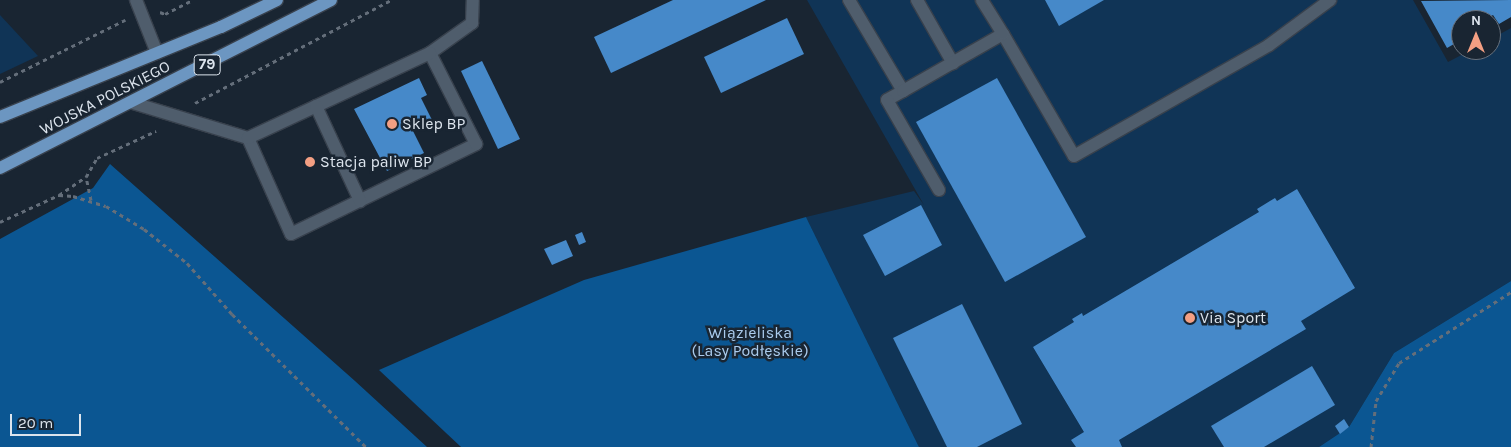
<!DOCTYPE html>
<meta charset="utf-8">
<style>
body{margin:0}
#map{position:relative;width:1511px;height:447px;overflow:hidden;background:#192532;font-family:Karla,sans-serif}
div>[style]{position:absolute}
.green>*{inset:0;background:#103456}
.forest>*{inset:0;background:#0b5692}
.building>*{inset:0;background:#4689c9}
.path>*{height:3px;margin-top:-1.5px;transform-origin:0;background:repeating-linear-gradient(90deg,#646e7a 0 4px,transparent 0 8px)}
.roads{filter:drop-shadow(1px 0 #38414d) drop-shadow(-1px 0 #38414d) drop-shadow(0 1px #38414d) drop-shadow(0 -1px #38414d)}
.minor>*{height:12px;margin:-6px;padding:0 6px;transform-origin:6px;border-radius:6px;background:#4f5d6c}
.major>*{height:12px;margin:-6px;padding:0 6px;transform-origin:6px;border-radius:6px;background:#6c96c1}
.dots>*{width:14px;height:14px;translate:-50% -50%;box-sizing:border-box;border:2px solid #192532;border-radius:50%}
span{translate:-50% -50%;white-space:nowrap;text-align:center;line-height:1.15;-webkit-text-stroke:5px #192532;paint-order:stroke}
.shield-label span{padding:1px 4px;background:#192532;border:1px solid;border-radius:4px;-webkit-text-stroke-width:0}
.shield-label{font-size:15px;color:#dce4ed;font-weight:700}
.street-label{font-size:16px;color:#dce4ed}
.poi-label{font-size:16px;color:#dce4ed}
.left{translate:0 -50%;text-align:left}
.park-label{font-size:16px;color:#aacbed}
.north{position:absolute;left:1451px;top:10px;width:50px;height:50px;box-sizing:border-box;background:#192532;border:1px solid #67717d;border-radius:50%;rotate:0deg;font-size:14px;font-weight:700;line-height:20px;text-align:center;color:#dce4ed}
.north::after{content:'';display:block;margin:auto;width:18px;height:22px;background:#f39f83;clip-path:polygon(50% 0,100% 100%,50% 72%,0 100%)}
.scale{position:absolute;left:10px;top:414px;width:71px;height:22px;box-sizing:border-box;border:2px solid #dce4ed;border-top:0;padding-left:6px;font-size:15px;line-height:18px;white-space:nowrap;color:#dce4ed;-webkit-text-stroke:4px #192532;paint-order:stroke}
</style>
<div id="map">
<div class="green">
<i style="clip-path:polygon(807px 0,1413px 0,1448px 62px,1471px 50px,1491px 50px,1491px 39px,1511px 28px,1511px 281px,1394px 353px,1349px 427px,1319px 447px,919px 447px,806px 217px,914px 191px,924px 205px)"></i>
<i style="clip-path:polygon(0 15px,38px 56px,0 74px)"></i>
</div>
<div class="forest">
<i style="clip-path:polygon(110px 164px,355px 381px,427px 447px,0 447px,0 239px,93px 188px)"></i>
<i style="clip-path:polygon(806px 217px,919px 447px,461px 447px,379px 370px,584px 280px)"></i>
<i style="clip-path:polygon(1511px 281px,1511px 447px,1319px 447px,1349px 427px,1394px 353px)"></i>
</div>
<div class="building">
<i style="clip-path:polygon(673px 0,766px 0,611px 73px,594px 37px)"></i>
<i style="clip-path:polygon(1045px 0,1104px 0,1059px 26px)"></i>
<i style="clip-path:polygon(1511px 0,1511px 17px,1499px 24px,1493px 15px,1484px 20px,1461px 20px,1461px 40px,1447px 48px,1421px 1px)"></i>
<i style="clip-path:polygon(787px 18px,804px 54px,721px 93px,704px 57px)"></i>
<i style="clip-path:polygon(482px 61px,520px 139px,498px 149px,461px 71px)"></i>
<i style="clip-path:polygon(419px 78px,427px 95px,421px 98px,432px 120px,412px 129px,424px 153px,387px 171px,354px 109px)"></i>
<i style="clip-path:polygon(997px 78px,1086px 237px,1005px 282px,916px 122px)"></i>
<i style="clip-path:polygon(1297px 189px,1355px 288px,1301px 321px,1306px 329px,1119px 440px,1122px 447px,1076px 447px,1071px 440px,1084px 432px,1033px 347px,1074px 322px,1072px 319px,1082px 313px,1083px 316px,1259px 212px,1257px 209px,1275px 198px,1277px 201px)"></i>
<i style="clip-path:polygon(921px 205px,942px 245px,885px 276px,863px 235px)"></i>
<i style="clip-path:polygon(582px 232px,586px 242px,579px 245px,575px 235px)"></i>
<i style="clip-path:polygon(566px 240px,573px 256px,552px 265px,544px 249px)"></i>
<i style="clip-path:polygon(962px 304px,1022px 424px,977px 447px,947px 447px,893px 338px)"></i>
<i style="clip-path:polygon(1312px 366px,1335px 405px,1264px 447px,1224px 447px,1211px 426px)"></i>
<i style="clip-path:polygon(1344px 419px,1349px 427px,1340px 434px,1335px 426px)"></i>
</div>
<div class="path">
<i style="left:160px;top:12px;width:5px;rotate:22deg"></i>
<i style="left:165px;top:14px;width:31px;rotate:-27deg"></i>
<i style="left:0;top:82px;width:140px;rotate:-26.4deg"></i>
<i style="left:195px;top:103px;width:221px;rotate:-27.7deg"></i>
<i style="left:59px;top:195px;width:32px;rotate:-34deg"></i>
<i style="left:91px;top:200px;width:24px;rotate:-102deg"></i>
<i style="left:86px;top:177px;width:22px;rotate:-60deg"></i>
<i style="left:97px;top:158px;width:65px;rotate:-24.6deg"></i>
<i style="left:0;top:222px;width:65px;rotate:-24.6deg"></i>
<i style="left:59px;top:195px;width:14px;rotate:4deg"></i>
<i style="left:73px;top:196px;width:34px;rotate:17deg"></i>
<i style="left:106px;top:206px;width:44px;rotate:31.2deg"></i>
<i style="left:144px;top:229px;width:55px;rotate:38.3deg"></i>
<i style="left:187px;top:263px;width:68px;rotate:48.6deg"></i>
<i style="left:232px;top:314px;width:189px;rotate:44.8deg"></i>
<i style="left:1371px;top:447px;width:46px;rotate:-83.8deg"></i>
<i style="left:1376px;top:401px;width:44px;rotate:-58.8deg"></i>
<i style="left:1399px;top:363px;width:133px;rotate:-32.4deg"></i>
</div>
<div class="roads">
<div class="minor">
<i style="left:136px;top:0;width:57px;rotate:68.4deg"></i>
<i style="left:849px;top:0;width:106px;rotate:59.3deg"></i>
<i style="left:903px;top:91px;width:18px;rotate:151deg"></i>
<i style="left:887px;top:100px;width:104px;rotate:60deg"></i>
<i style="left:917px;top:0;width:73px;rotate:60.3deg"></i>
<i style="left:1003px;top:34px;width:141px;rotate:59.8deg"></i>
<i style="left:1074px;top:156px;width:224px;rotate:-29.6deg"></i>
<i style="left:1269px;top:45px;width:76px;rotate:-36.4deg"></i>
<i style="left:430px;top:53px;width:52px;rotate:-35.5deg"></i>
<i style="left:472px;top:23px;width:23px;rotate:-88deg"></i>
<i style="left:903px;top:91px;width:115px;rotate:-29.7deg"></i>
<i style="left:1003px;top:34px;width:40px;rotate:-122deg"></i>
<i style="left:133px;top:103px;width:120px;rotate:16.9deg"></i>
<i style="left:248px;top:138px;width:105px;rotate:65.9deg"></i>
<i style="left:291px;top:234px;width:206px;rotate:-25.9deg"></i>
<i style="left:476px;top:144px;width:102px;rotate:-116.8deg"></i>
<i style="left:430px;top:53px;width:201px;rotate:155deg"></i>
<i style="left:316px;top:106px;width:105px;rotate:65.1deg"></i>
</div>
<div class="major">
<i style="left:0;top:117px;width:239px;rotate:-22.2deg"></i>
<i style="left:221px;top:27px;width:62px;rotate:-25.7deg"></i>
<i style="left:0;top:168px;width:371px;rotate:-26.9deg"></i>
</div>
</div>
<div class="dots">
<i style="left:392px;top:124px;background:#f39f83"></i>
<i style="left:310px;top:162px;background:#f39f83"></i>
<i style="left:1190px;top:318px;background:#f39f83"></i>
</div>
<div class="shield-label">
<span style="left:207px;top:65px">79</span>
</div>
<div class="street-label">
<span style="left:105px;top:98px;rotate:-27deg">WOJSKA POLSKIEGO</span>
</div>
<div class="poi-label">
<span class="left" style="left:402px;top:124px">Sklep BP</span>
<span class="left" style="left:320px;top:162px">Stacja paliw BP</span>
<span class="left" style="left:1200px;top:318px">Via Sport</span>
</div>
<div class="park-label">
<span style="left:750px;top:342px">Wiązieliska<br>(Lasy Podłęskie)</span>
</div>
<div class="north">N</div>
<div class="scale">20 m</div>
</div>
